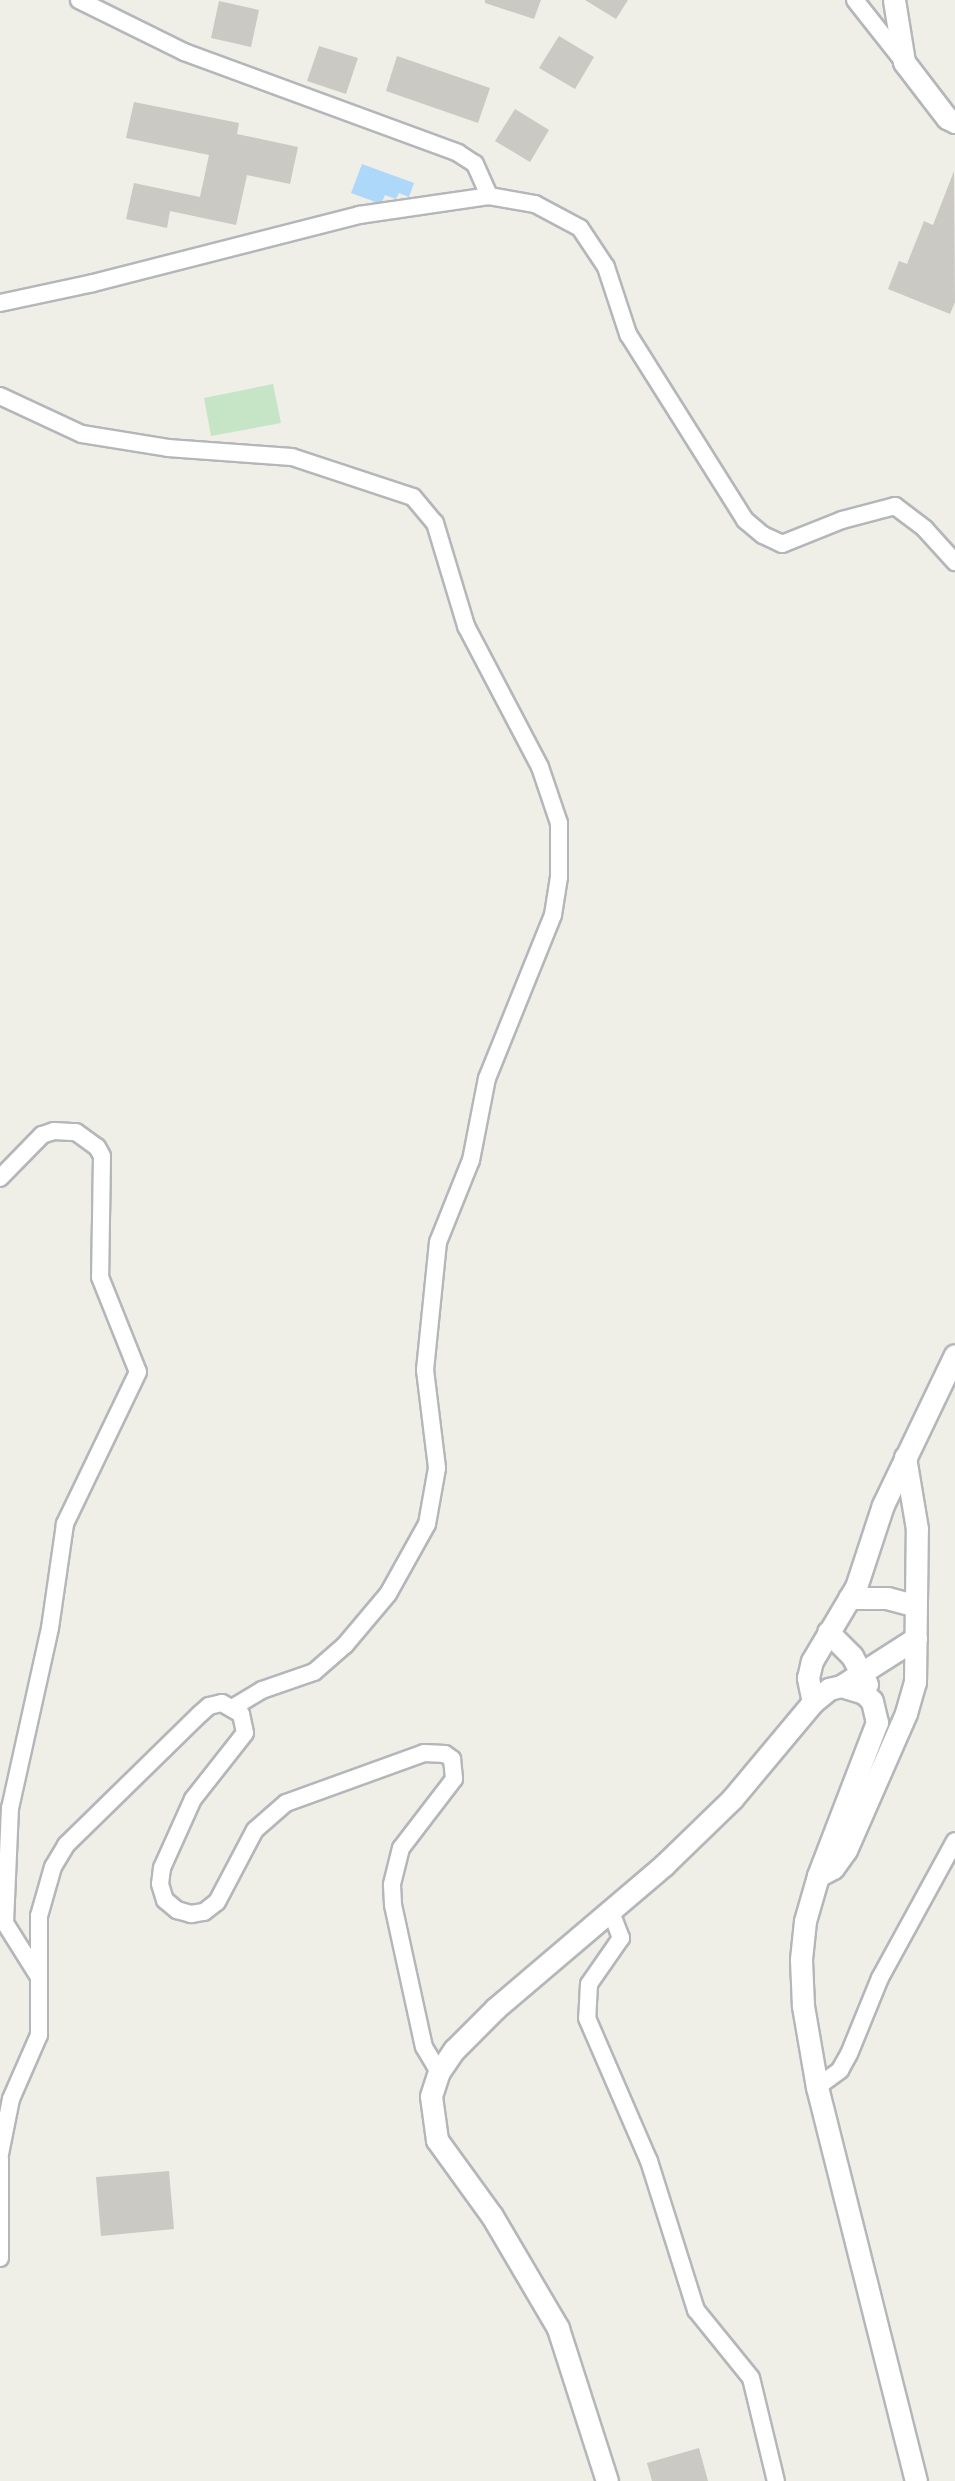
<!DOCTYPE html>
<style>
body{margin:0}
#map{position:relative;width:955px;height:2481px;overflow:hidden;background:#efeee7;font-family:Signika,sans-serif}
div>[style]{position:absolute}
.green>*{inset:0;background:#c6e5c6}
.water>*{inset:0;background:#aed8f9}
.building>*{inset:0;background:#cbc9c4}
.roads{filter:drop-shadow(2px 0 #b4b7ba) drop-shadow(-2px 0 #b4b7ba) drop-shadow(0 2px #b4b7ba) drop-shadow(0 -2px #b4b7ba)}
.minor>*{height:16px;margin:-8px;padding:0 8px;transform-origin:8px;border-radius:8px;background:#fff}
.tertiary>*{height:21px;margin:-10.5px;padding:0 10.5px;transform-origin:10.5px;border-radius:10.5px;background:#fff}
span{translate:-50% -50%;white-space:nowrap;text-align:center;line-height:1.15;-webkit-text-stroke:4.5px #fff;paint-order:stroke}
</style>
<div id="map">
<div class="green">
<i style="clip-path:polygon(273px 384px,281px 423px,211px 436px,204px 398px)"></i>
</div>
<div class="water">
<i style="clip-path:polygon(362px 164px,414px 183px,409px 197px,399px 193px,396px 199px,385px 195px,381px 204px,351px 193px)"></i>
</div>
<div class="building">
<i style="clip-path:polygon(485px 0,541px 0,534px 19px,485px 3px)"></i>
<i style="clip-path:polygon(585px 0,628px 0,616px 19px)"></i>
<i style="clip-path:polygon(219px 1px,259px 10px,251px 47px,211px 38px)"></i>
<i style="clip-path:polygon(559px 36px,594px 57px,575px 89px,539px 68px)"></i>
<i style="clip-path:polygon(319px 46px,358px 58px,346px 94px,307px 81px)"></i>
<i style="clip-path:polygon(397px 56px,490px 88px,478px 123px,386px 91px)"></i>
<i style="clip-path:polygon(134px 102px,239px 123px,237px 134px,298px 147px,290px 184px,247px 175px,236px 225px,170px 211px,167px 228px,126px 219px,134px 183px,200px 197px,209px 155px,126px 138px)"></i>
<i style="clip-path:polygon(515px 109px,549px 130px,530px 162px,495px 141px)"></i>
<i style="clip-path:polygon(954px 171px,955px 302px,950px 314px,888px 289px,899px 261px,907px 264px,924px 221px,933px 225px)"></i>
<i style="clip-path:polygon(169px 2171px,174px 2229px,101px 2236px,96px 2177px)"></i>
<i style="clip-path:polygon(699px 2448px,708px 2481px,652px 2481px,647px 2463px)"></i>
</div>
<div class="roads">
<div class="minor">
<i style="left:79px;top:0;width:117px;rotate:26.3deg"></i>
<i style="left:184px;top:52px;width:292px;rotate:20.2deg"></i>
<i style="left:458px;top:153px;width:20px;rotate:33deg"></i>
<i style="left:475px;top:164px;width:35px;rotate:66deg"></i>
<i style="left:855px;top:0;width:79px;rotate:51.7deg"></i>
<i style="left:0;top:303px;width:95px;rotate:-12.1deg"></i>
<i style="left:93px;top:283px;width:275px;rotate:-14.3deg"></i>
<i style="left:359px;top:215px;width:131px;rotate:-8.3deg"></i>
<i style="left:489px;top:196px;width:47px;rotate:9.9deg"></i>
<i style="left:535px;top:204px;width:51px;rotate:28.1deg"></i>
<i style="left:580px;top:228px;width:47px;rotate:56.3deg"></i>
<i style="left:606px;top:267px;width:71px;rotate:71.8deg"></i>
<i style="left:628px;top:334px;width:220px;rotate:57.8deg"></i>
<i style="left:745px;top:520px;width:23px;rotate:40deg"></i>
<i style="left:763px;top:535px;width:21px;rotate:25deg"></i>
<i style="left:782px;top:544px;width:65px;rotate:-21.8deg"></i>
<i style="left:842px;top:520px;width:55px;rotate:-14.8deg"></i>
<i style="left:895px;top:506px;width:38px;rotate:37deg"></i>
<i style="left:925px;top:529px;width:45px;rotate:47.7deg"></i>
<i style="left:0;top:396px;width:90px;rotate:24.9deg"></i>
<i style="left:82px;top:434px;width:87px;rotate:9.2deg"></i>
<i style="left:168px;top:448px;width:124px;rotate:4.2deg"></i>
<i style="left:292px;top:457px;width:127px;rotate:18.3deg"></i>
<i style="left:413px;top:497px;width:34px;rotate:50deg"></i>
<i style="left:435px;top:523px;width:108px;rotate:73.2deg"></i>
<i style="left:466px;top:626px;width:159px;rotate:62.3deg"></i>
<i style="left:540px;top:767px;width:59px;rotate:71.3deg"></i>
<i style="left:559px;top:823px;width:54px;rotate:90deg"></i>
<i style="left:559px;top:877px;width:38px;rotate:99deg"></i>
<i style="left:553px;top:915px;width:176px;rotate:112deg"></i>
<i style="left:487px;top:1078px;width:84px;rotate:101deg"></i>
<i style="left:471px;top:1160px;width:88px;rotate:111.9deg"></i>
<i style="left:438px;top:1242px;width:129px;rotate:95.8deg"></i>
<i style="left:425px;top:1370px;width:99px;rotate:83deg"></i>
<i style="left:437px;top:1468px;width:57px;rotate:100.1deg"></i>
<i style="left:427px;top:1524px;width:80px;rotate:119.1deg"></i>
<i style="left:388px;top:1594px;width:67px;rotate:130.1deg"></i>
<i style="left:345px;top:1645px;width:41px;rotate:138.9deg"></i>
<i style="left:314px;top:1672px;width:55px;rotate:160.9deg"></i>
<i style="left:262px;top:1690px;width:33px;rotate:149deg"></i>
<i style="left:0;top:1178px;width:60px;rotate:-45.7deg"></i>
<i style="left:42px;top:1135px;width:13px;rotate:-18deg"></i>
<i style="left:54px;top:1131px;width:22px;rotate:3deg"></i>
<i style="left:76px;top:1132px;width:26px;rotate:36deg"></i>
<i style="left:97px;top:1147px;width:10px;rotate:61deg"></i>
<i style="left:102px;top:1156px;width:121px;rotate:90.9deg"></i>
<i style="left:100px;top:1277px;width:102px;rotate:68.2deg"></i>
<i style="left:138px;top:1372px;width:169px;rotate:115.7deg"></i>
<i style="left:65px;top:1524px;width:105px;rotate:98.2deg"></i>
<i style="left:50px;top:1628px;width:184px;rotate:102.5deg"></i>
<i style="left:10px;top:1808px;width:115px;rotate:92.5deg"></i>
<i style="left:5px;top:1923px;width:64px;rotate:57.8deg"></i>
<i style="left:611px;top:1912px;width:28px;rotate:69deg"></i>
<i style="left:621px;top:1938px;width:56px;rotate:124.8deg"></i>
<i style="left:589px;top:1984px;width:34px;rotate:93deg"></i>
<i style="left:587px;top:2018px;width:156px;rotate:66.6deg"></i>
<i style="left:649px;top:2161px;width:156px;rotate:72.5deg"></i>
<i style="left:696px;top:2310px;width:87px;rotate:51deg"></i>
<i style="left:751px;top:2378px;width:106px;rotate:76.4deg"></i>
<i style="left:817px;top:2087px;width:29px;rotate:-36deg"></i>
<i style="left:840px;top:2070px;width:18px;rotate:-61deg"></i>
<i style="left:849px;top:2054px;width:82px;rotate:-67.8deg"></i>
<i style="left:880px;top:1978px;width:156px;rotate:-61.3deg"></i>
<i style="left:0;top:2154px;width:56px;rotate:-78.7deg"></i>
<i style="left:11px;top:2099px;width:70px;rotate:-66.4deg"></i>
<i style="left:39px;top:2035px;width:119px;rotate:-90deg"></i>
<i style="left:39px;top:1916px;width:51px;rotate:-74.1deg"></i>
<i style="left:53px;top:1867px;width:26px;rotate:-59deg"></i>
<i style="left:66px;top:1845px;width:187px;rotate:-44.4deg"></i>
<i style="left:200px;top:1714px;width:12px;rotate:-42deg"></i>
<i style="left:209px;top:1706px;width:13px;rotate:-13deg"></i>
<i style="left:222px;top:1703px;width:22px;rotate:30deg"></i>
<i style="left:241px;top:1714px;width:19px;rotate:78deg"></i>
<i style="left:245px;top:1733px;width:84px;rotate:128.2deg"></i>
<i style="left:193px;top:1799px;width:76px;rotate:114.2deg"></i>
<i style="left:162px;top:1868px;width:16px;rotate:97deg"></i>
<i style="left:160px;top:1884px;width:17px;rotate:73deg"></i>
<i style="left:165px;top:1900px;width:16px;rotate:40deg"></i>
<i style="left:177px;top:1910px;width:15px;rotate:16deg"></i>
<i style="left:191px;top:1914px;width:13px;rotate:-9deg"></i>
<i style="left:204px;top:1912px;width:16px;rotate:-38deg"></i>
<i style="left:217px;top:1902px;width:81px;rotate:-62.2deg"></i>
<i style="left:255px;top:1830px;width:41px;rotate:-41.1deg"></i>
<i style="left:286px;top:1803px;width:147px;rotate:-19.9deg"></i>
<i style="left:424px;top:1753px;width:21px;rotate:3deg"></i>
<i style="left:445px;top:1754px;width:9px;rotate:36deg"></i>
<i style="left:452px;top:1759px;width:20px;rotate:84deg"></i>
<i style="left:454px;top:1779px;width:87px;rotate:127.5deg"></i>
<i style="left:401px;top:1848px;width:38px;rotate:104deg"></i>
<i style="left:392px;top:1885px;width:20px;rotate:87deg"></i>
<i style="left:393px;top:1905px;width:145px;rotate:77.7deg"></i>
<i style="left:424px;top:2047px;width:29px;rotate:59deg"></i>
<i style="left:0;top:2159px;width:99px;rotate:90deg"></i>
</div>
<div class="tertiary">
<i style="left:894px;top:0;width:63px;rotate:80.8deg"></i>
<i style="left:904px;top:62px;width:71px;rotate:52.5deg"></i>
<i style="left:947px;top:118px;width:9px;rotate:27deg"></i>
<i style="left:849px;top:1598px;width:38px"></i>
<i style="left:887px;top:1598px;width:28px;rotate:15deg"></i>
<i style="left:828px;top:1632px;width:34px;rotate:45deg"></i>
<i style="left:852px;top:1656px;width:32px;rotate:62deg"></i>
<i style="left:841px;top:1686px;width:89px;rotate:-32.6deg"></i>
<i style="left:813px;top:1702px;width:25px;rotate:-102deg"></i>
<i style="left:808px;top:1678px;width:17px;rotate:-77deg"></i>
<i style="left:812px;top:1661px;width:86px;rotate:-59.3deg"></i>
<i style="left:856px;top:1587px;width:86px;rotate:-71.8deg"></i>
<i style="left:883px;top:1505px;width:166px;rotate:-64.4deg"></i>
<i style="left:818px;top:1876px;width:17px;rotate:-28deg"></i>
<i style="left:833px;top:1868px;width:22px;rotate:-54deg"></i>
<i style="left:846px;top:1850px;width:150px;rotate:-66.3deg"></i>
<i style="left:906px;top:1713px;width:32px;rotate:-74deg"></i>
<i style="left:915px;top:1682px;width:153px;rotate:-89.3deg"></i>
<i style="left:917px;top:1529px;width:73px;rotate:-99.5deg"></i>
<i style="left:607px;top:2481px;width:161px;rotate:-107.8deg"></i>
<i style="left:558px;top:2328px;width:130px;rotate:-120.5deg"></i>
<i style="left:492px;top:2216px;width:94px;rotate:-125.9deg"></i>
<i style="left:437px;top:2140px;width:44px;rotate:-97.8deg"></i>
<i style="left:431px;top:2096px;width:25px;rotate:-72deg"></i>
<i style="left:439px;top:2072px;width:27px;rotate:-56deg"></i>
<i style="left:454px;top:2050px;width:59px;rotate:-45deg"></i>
<i style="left:496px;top:2008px;width:221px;rotate:-40.4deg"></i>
<i style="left:664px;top:1865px;width:95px;rotate:-44.1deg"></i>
<i style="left:732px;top:1799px;width:126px;rotate:-50.1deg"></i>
<i style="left:813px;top:1702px;width:21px;rotate:-39deg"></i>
<i style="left:829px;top:1689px;width:12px;rotate:-14deg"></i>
<i style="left:841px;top:1686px;width:24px;rotate:17deg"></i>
<i style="left:864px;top:1693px;width:11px;rotate:45deg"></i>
<i style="left:872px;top:1701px;width:22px;rotate:77deg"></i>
<i style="left:877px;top:1722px;width:165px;rotate:111deg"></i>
<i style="left:818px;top:1876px;width:47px;rotate:106.1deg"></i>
<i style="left:805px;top:1921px;width:39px;rotate:96deg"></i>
<i style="left:801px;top:1960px;width:46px;rotate:87.5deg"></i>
<i style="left:803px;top:2006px;width:82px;rotate:80.2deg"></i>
<i style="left:817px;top:2087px;width:406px;rotate:75.9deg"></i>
</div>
</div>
</div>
